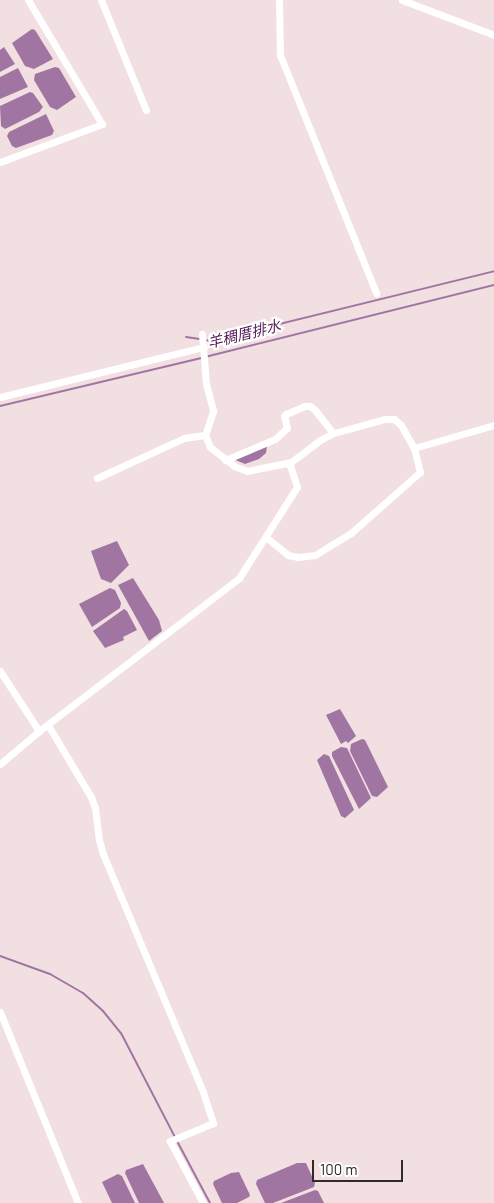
<!DOCTYPE html>
<meta charset="utf-8">
<style>
body{margin:0}
#map{position:relative;width:494px;height:1203px;overflow:hidden;background:#f2dfe1;font-family:Barlow,"Noto Sans TC",sans-serif}
div>[style]{position:absolute}
.water>*{inset:0;background:#a175a2}
.stream>*{height:2px;margin:-1px;padding:0 1px;transform-origin:1px;border-radius:1px;background:#a175a2}
.minor>*{height:7px;margin:-3.5px;padding:0 3.5px;transform-origin:3.5px;border-radius:3.5px;background:#fff}
span{translate:-50% -50%;white-space:nowrap;text-align:center;line-height:1.15;-webkit-text-stroke:4.5px #fff;paint-order:stroke}
.water-label{font-size:15px;color:#541d57;font-style:italic}
.scale{position:absolute;left:312px;top:1160px;width:91px;height:22px;box-sizing:border-box;border:2px solid #302929;border-top:0;padding-left:6px;font-size:15px;line-height:18px;white-space:nowrap;color:#302929;-webkit-text-stroke:4px #fff;paint-order:stroke}
</style>
<div id="map">
<div class="water">
<i style="clip-path:polygon(32px 29px,35px 30px,53px 59px,34px 69px,25px 66px,12px 43px)"></i>
<i style="clip-path:polygon(4px 47px,15px 64px,0 72px,0 50px)"></i>
<i style="clip-path:polygon(55px 67px,59px 68px,76px 97px,57px 110px,50px 107px,34px 80px,35px 74px)"></i>
<i style="clip-path:polygon(18px 68px,28px 87px,0 99px,0 77px)"></i>
<i style="clip-path:polygon(30px 92px,33px 93px,43px 107px,39px 112px,5px 129px,1px 126px,0 106px)"></i>
<i style="clip-path:polygon(46px 114px,54px 131px,52px 135px,16px 148px,12px 146px,7px 136px,9px 132px)"></i>
<i style="clip-path:polygon(267px 446px,266px 453px,259px 459px,245px 464px,233px 459px)"></i>
<i style="clip-path:polygon(117px 541px,129px 565px,111px 583px,101px 579px,91px 551px)"></i>
<i style="clip-path:polygon(133px 578px,159px 620px,162px 631px,149px 641px,118px 585px)"></i>
<i style="clip-path:polygon(110px 588px,115px 590px,121px 603px,120px 608px,92px 627px,79px 604px)"></i>
<i style="clip-path:polygon(124px 609px,127px 611px,137px 630px,123px 637px,124px 640px,105px 648px,93px 631px)"></i>
<i style="clip-path:polygon(340px 709px,356px 736px,348px 743px,346px 741px,341px 744px,326px 715px)"></i>
<i style="clip-path:polygon(362px 739px,365px 740px,388px 787px,377px 797px,372px 796px,350px 751px,351px 744px)"></i>
<i style="clip-path:polygon(341px 747px,347px 748px,371px 798px,359px 809px,332px 756px,332px 752px)"></i>
<i style="clip-path:polygon(324px 754px,329px 756px,354px 810px,345px 818px,341px 816px,317px 760px)"></i>
<i style="clip-path:polygon(297px 1163px,306px 1163px,315px 1183px,314px 1187px,273px 1203px,265px 1203px,256px 1184px,257px 1180px)"></i>
<i style="clip-path:polygon(143px 1164px,163px 1201px,164px 1203px,139px 1203px,125px 1173px,126px 1170px)"></i>
<i style="clip-path:polygon(239px 1172px,250px 1195px,249px 1197px,237px 1203px,222px 1203px,213px 1184px,214px 1181px,231px 1173px)"></i>
<i style="clip-path:polygon(118px 1174px,122px 1176px,135px 1203px,112px 1203px,102px 1182px)"></i>
<i style="clip-path:polygon(315px 1190px,318px 1191px,324px 1203px,281px 1203px)"></i>
</div>
<div class="stream">
<i style="left:186px;top:337px;width:14px;rotate:8deg"></i>
<i style="left:205px;top:340px;width:5px;rotate:11deg"></i>
<i style="left:210px;top:341px;width:292px;rotate:-13.8deg"></i>
<i style="left:205px;top:357px;width:298px;rotate:-14deg"></i>
<i style="left:0;top:406px;width:207px;rotate:-13.4deg"></i>
<i style="left:0;top:956px;width:53px;rotate:19.8deg"></i>
<i style="left:50px;top:974px;width:38px;rotate:30deg"></i>
<i style="left:83px;top:993px;width:27px;rotate:42deg"></i>
<i style="left:103px;top:1011px;width:28px;rotate:51deg"></i>
<i style="left:121px;top:1033px;width:117px;rotate:62.6deg"></i>
<i style="left:177px;top:1141px;width:70px;rotate:62deg"></i>
</div>
<div class="minor">
<i style="left:101px;top:0;width:119px;rotate:67.8deg"></i>
<i style="left:279px;top:0;width:55px;rotate:89deg"></i>
<i style="left:280px;top:55px;width:257px;rotate:68deg"></i>
<i style="left:402px;top:0;width:98px;rotate:20.8deg"></i>
<i style="left:0;top:162px;width:109px;rotate:-20.4deg"></i>
<i style="left:102px;top:124px;width:144px;rotate:-120.8deg"></i>
<i style="left:202px;top:334px;width:50px;rotate:85.4deg"></i>
<i style="left:206px;top:384px;width:28px;rotate:75deg"></i>
<i style="left:213px;top:411px;width:25px;rotate:108deg"></i>
<i style="left:205px;top:435px;width:13px;rotate:67deg"></i>
<i style="left:210px;top:447px;width:31px;rotate:38deg"></i>
<i style="left:234px;top:466px;width:14px;rotate:21deg"></i>
<i style="left:247px;top:471px;width:45px;rotate:-11.6deg"></i>
<i style="left:0;top:397px;width:210px;rotate:-13.8deg"></i>
<i style="left:414px;top:448px;width:83px;rotate:-16deg"></i>
<i style="left:225px;top:460px;width:54px;rotate:-22.8deg"></i>
<i style="left:275px;top:439px;width:16px;rotate:-43deg"></i>
<i style="left:287px;top:428px;width:12px;rotate:-104deg"></i>
<i style="left:284px;top:416px;width:3px;rotate:-45deg"></i>
<i style="left:286px;top:414px;width:21px;rotate:-23deg"></i>
<i style="left:305px;top:406px;width:5px"></i>
<i style="left:310px;top:406px;width:6px;rotate:39deg"></i>
<i style="left:315px;top:410px;width:29px;rotate:52deg"></i>
<i style="left:97px;top:478px;width:96px;rotate:-24.7deg"></i>
<i style="left:184px;top:438px;width:21px;rotate:-8deg"></i>
<i style="left:0;top:671px;width:72px;rotate:57deg"></i>
<i style="left:48px;top:725px;width:84px;rotate:59.2deg"></i>
<i style="left:91px;top:797px;width:12px;rotate:70deg"></i>
<i style="left:95px;top:808px;width:32px;rotate:83deg"></i>
<i style="left:99px;top:840px;width:15px;rotate:74deg"></i>
<i style="left:103px;top:854px;width:258px;rotate:67.2deg"></i>
<i style="left:203px;top:1092px;width:33px;rotate:72deg"></i>
<i style="left:213px;top:1123px;width:47px;rotate:157.3deg"></i>
<i style="left:170px;top:1141px;width:70px;rotate:62deg"></i>
<i style="left:0;top:764px;width:51px;rotate:-40.2deg"></i>
<i style="left:39px;top:731px;width:252px;rotate:-37.4deg"></i>
<i style="left:239px;top:578px;width:108px;rotate:-57.5deg"></i>
<i style="left:297px;top:487px;width:22px;rotate:-108deg"></i>
<i style="left:290px;top:466px;width:4px;rotate:-76deg"></i>
<i style="left:291px;top:462px;width:36px;rotate:-37deg"></i>
<i style="left:320px;top:440px;width:16px;rotate:-27deg"></i>
<i style="left:334px;top:433px;width:53px;rotate:-15.4deg"></i>
<i style="left:385px;top:419px;width:9px"></i>
<i style="left:394px;top:419px;width:9px;rotate:41deg"></i>
<i style="left:401px;top:425px;width:26px;rotate:61deg"></i>
<i style="left:414px;top:448px;width:25px;rotate:76deg"></i>
<i style="left:420px;top:472px;width:92px;rotate:138.5deg"></i>
<i style="left:351px;top:533px;width:42px;rotate:148.6deg"></i>
<i style="left:315px;top:555px;width:17px;rotate:173deg"></i>
<i style="left:298px;top:557px;width:10px;rotate:-169deg"></i>
<i style="left:288px;top:555px;width:27px;rotate:-141deg"></i>
<i style="left:0;top:1012px;width:206px;rotate:67.8deg"></i>
</div>
<div class="water-label">
<span style="left:244px;top:334px;rotate:-14deg">羊稠厝排水</span>
</div>
<div class="scale">100 m</div>
</div>
